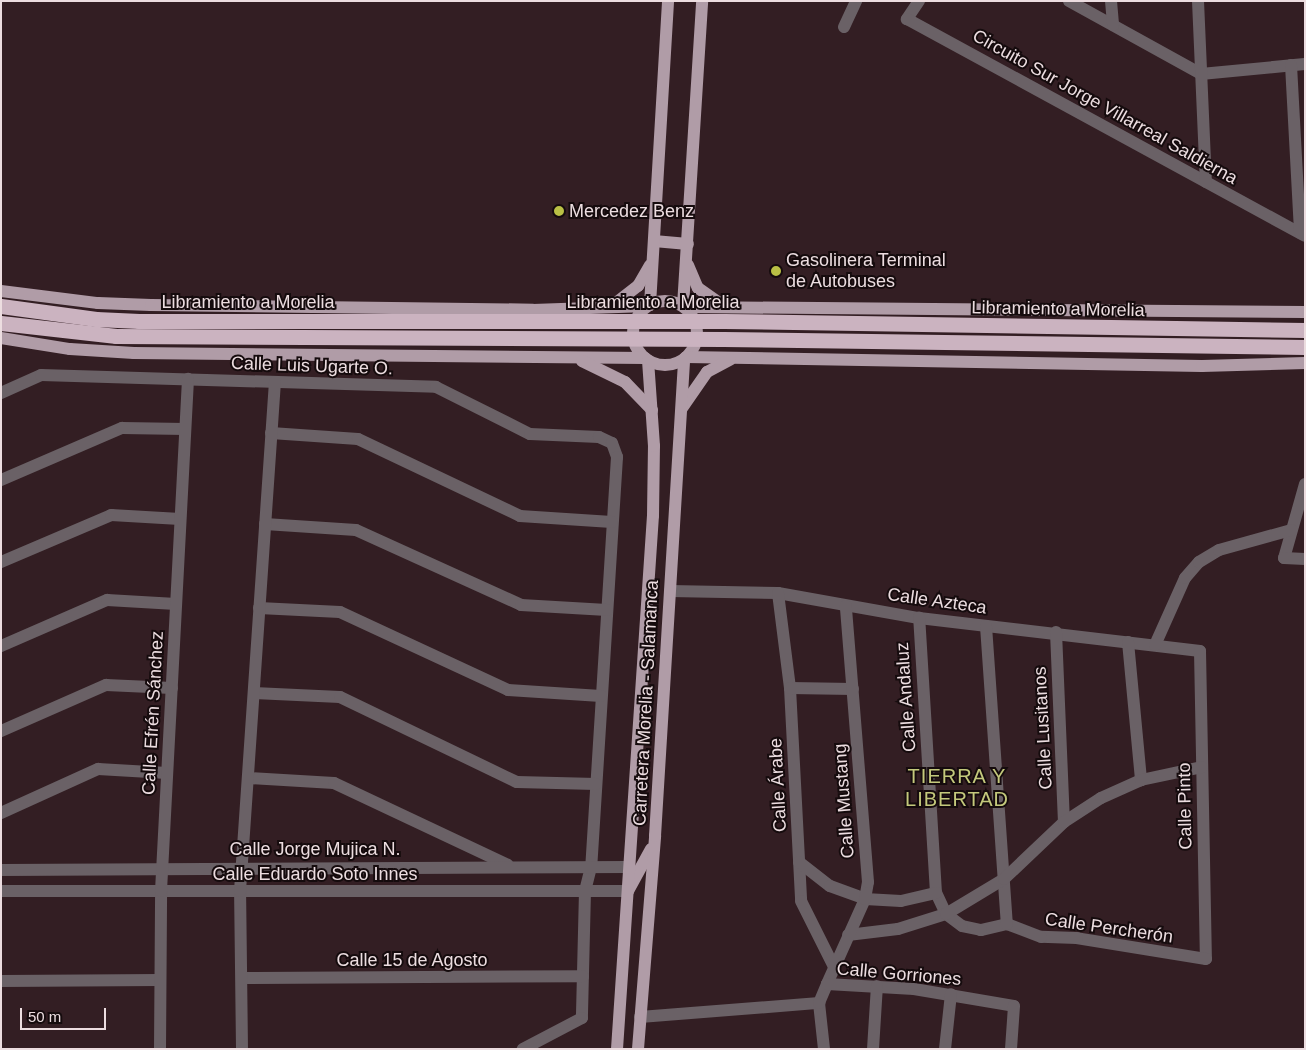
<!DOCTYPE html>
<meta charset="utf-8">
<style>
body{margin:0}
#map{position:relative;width:1306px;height:1050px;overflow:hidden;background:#331e23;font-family:Arial,sans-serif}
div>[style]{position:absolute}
.minor>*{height:12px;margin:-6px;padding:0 6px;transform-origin:6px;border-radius:6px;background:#6a6166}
.major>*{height:12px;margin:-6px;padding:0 6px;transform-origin:6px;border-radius:6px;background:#b09ca7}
.major>.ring{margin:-6px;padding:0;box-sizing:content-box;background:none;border:12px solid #b09ca7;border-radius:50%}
.highway>*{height:15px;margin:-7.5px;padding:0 7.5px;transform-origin:7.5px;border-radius:7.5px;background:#cbb3c0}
.dots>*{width:14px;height:14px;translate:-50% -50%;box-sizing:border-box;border:2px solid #150b0d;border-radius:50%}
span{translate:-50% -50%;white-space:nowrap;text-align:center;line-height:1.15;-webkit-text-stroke:4px #150b0d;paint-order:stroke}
.street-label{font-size:18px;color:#ecdde0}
.poi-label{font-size:18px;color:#ecdde0}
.left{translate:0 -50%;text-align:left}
.quarter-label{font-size:20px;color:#c4c97c;letter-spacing:1px}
.frame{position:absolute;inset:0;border:2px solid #ecdde0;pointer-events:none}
.scale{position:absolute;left:20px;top:1008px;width:86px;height:22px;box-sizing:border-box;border:2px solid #ecdde0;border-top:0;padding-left:6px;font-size:15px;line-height:18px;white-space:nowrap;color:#ecdde0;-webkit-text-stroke:4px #150b0d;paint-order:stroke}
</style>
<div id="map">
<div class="minor">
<i style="left:919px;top:1px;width:22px;rotate:124deg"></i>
<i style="left:907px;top:19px;width:453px;rotate:28.6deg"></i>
<i style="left:1069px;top:1px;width:151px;rotate:28.9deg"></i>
<i style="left:1201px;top:74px;width:104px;rotate:-5.5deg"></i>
<i style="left:1111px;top:1px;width:24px;rotate:85deg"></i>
<i style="left:1198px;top:1px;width:181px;rotate:87.5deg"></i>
<i style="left:844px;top:27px;width:29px;rotate:-65deg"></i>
<i style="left:1291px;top:65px;width:168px;rotate:86.9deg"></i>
<i style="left:1px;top:393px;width:44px;rotate:-24.2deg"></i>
<i style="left:41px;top:375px;width:395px;rotate:1.7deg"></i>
<i style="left:436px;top:387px;width:105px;rotate:26.6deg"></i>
<i style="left:530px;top:434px;width:69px;rotate:2.5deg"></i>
<i style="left:599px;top:437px;width:14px;rotate:25deg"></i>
<i style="left:612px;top:443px;width:15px;rotate:70deg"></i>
<i style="left:617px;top:457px;width:411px;rotate:93.6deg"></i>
<i style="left:591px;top:867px;width:25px;rotate:104deg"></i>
<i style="left:585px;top:891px;width:127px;rotate:91.4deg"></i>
<i style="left:582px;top:1018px;width:67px;rotate:152.3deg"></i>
<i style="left:271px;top:433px;width:87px;rotate:3.9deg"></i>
<i style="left:358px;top:439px;width:179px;rotate:25.4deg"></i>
<i style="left:520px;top:516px;width:92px;rotate:3.7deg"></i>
<i style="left:1px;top:480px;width:132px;rotate:-23.3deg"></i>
<i style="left:122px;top:428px;width:63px;rotate:0.9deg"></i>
<i style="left:1305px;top:484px;width:77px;rotate:105.8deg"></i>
<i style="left:1284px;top:558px;width:21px;rotate:3deg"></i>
<i style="left:265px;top:524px;width:91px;rotate:3.8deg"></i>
<i style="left:356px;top:530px;width:181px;rotate:24.4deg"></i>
<i style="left:521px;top:605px;width:86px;rotate:3.3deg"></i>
<i style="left:1px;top:562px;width:120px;rotate:-23.1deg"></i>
<i style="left:111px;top:515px;width:69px;rotate:3.3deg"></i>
<i style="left:670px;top:591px;width:108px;rotate:1.1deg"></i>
<i style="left:778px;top:593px;width:143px;rotate:10.1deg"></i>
<i style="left:919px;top:618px;width:283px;rotate:6.7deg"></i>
<i style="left:1200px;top:651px;width:308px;rotate:88.9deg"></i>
<i style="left:1206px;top:959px;width:131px;rotate:-170.8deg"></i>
<i style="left:1077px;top:938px;width:36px;rotate:-178deg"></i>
<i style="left:1041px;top:937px;width:36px;rotate:-159deg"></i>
<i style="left:1007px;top:924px;width:27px;rotate:167deg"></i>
<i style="left:981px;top:930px;width:19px;rotate:-168deg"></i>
<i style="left:962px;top:926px;width:20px;rotate:-143deg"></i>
<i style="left:946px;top:914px;width:23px;rotate:-115deg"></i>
<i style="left:936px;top:893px;width:276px;rotate:-93.5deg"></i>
<i style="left:778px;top:593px;width:96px;rotate:82.8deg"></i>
<i style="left:790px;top:688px;width:213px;rotate:87deg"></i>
<i style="left:801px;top:901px;width:74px;rotate:63.4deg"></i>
<i style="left:259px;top:608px;width:81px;rotate:2.8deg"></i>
<i style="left:340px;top:612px;width:185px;rotate:24.9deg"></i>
<i style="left:508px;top:690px;width:93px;rotate:3.7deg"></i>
<i style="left:986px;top:626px;width:299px;rotate:86deg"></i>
<i style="left:1056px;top:632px;width:190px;rotate:87.6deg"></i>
<i style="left:1128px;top:642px;width:139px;rotate:84.6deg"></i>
<i style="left:1155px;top:645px;width:73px;rotate:-65.9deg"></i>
<i style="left:1185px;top:578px;width:21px;rotate:-49deg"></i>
<i style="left:1199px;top:562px;width:23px;rotate:-31deg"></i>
<i style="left:1219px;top:550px;width:75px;rotate:-15.5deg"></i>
<i style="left:1px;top:646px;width:116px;rotate:-23.5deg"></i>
<i style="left:107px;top:600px;width:69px;rotate:3.3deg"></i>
<i style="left:790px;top:688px;width:63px;rotate:0.9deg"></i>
<i style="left:254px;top:693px;width:86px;rotate:2.7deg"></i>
<i style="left:340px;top:697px;width:196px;rotate:25.7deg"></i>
<i style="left:517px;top:782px;width:79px;rotate:1.5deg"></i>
<i style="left:1px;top:731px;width:115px;rotate:-23.7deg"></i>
<i style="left:106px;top:685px;width:66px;rotate:2.6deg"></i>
<i style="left:248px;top:778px;width:86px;rotate:3.3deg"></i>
<i style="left:334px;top:783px;width:192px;rotate:25.2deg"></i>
<i style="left:1px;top:813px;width:107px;rotate:-24.4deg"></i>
<i style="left:98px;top:769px;width:69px;rotate:3.3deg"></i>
<i style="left:799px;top:862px;width:39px;rotate:38deg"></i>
<i style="left:830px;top:886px;width:37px;rotate:20deg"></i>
<i style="left:865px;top:899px;width:36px;rotate:3deg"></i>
<i style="left:901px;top:901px;width:36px;rotate:-13deg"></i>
<i style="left:1px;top:870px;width:628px;rotate:-0.27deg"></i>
<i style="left:1px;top:891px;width:627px"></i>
<i style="left:848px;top:935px;width:50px;rotate:-6.8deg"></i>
<i style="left:898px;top:929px;width:50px;rotate:-17.4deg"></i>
<i style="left:946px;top:914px;width:68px;rotate:-31.1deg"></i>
<i style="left:1004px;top:879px;width:83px;rotate:-43.5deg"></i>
<i style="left:1064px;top:822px;width:44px;rotate:-33deg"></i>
<i style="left:1101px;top:798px;width:44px;rotate:-24.2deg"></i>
<i style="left:1141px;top:780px;width:62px;rotate:-12deg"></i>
<i style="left:242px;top:978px;width:341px;rotate:-0.3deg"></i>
<i style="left:1px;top:981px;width:159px;rotate:-0.4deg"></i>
<i style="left:827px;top:984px;width:93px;rotate:-65.9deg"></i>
<i style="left:865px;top:899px;width:17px;rotate:-80deg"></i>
<i style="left:868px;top:882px;width:277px;rotate:-94.6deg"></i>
<i style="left:819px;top:1003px;width:46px;rotate:83.8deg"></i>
<i style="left:640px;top:1017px;width:180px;rotate:-4.5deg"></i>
<i style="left:819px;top:1003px;width:21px;rotate:-67deg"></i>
<i style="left:827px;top:984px;width:87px;rotate:3.3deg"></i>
<i style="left:914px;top:989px;width:101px;rotate:9.6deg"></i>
<i style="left:1014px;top:1006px;width:43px;rotate:94deg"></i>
<i style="left:160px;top:1049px;width:158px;rotate:-89.6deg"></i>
<i style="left:161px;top:891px;width:513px;rotate:-86.98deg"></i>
<i style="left:242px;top:1049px;width:158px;rotate:-90.7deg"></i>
<i style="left:240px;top:891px;width:510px;rotate:-86.07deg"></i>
<i style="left:873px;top:1049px;width:63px;rotate:-86.4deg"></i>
<i style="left:945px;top:1049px;width:55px;rotate:-83.8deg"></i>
</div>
<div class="major">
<i style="left:654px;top:241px;width:34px;rotate:5deg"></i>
<i style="left:688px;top:265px;width:25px;rotate:67deg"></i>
<i style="left:698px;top:288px;width:32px;rotate:35deg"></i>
<i style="left:1px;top:291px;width:98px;rotate:7.1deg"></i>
<i style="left:98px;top:303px;width:53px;rotate:2.2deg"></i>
<i style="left:151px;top:305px;width:382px;rotate:0.7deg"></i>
<i style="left:533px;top:310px;width:114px;rotate:-2deg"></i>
<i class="ring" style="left:633px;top:301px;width:52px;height:52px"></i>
<i style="left:650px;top:305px;width:305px;rotate:-86.6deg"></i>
<i style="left:612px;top:306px;width:33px;rotate:-38deg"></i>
<i style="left:638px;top:286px;width:24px;rotate:-60deg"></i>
<i style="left:683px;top:306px;width:306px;rotate:-86.4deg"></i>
<i style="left:685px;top:307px;width:620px;rotate:0.46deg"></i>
<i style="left:1px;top:338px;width:70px;rotate:9.1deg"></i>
<i style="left:70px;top:349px;width:64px;rotate:3.6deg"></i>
<i style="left:134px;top:353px;width:511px;rotate:0.56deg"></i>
<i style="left:686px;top:357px;width:516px;rotate:1deg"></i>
<i style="left:1202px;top:366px;width:103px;rotate:-1.7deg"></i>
<i style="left:582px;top:361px;width:48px;rotate:26deg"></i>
<i style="left:625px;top:382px;width:39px;rotate:46deg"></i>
<i style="left:682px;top:408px;width:44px;rotate:-55.2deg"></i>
<i style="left:707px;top:372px;width:26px;rotate:-28deg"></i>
<i style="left:628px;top:891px;width:48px;rotate:-61.3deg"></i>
<i style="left:617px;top:1049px;width:534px;rotate:-86.14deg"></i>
<i style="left:653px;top:516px;width:70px;rotate:-89.2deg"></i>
<i style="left:654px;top:446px;width:86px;rotate:-94deg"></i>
<i style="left:638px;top:1049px;width:214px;rotate:-85.4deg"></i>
<i style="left:655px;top:836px;width:478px;rotate:-86.5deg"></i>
</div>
<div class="highway">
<i style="left:1px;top:306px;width:96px;rotate:7.8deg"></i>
<i style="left:96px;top:319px;width:43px;rotate:2.7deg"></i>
<i style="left:139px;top:321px;width:585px"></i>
<i style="left:724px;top:321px;width:581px;rotate:0.89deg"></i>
<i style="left:1px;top:323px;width:116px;rotate:6.4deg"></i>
<i style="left:116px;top:336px;width:607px;rotate:0.28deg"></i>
<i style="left:723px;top:339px;width:582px;rotate:0.79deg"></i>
</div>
<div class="dots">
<i style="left:559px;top:211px;background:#bac045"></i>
<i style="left:776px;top:271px;background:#bac045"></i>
</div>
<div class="street-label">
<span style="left:1105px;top:107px;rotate:29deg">Circuito Sur Jorge Villarreal Saldierna</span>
<span style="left:248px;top:302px">Libramiento a Morelia</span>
<span style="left:653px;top:302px">Libramiento a Morelia</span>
<span style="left:1058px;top:309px;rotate:1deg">Libramiento a Morelia</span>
<span style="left:312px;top:366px;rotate:2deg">Calle Luis Ugarte O.</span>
<span style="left:937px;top:601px;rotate:8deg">Calle Azteca</span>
<span style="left:906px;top:697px;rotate:-94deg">Calle Andaluz</span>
<span style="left:646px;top:703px;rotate:-87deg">Carretera Morelia - Salamanca</span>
<span style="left:153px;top:713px;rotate:-87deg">Calle Efrén Sánchez</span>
<span style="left:1043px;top:728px;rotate:-93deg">Calle Lusitanos</span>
<span style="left:778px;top:785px;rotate:-93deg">Calle Árabe</span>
<span style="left:844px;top:801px;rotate:-94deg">Calle Mustang</span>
<span style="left:1185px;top:806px;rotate:-91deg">Calle Pinto</span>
<span style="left:315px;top:849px">Calle Jorge Mujica N.</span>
<span style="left:315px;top:874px">Calle Eduardo Soto Innes</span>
<span style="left:1109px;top:928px;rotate:8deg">Calle Percherón</span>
<span style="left:412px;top:960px">Calle 15 de Agosto</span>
<span style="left:899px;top:974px;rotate:5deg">Calle Gorriones</span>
</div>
<div class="poi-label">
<span class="left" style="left:569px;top:211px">Mercedez Benz</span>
<span class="left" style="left:786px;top:271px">Gasolinera Terminal<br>de Autobuses</span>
</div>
<div class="quarter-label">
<span style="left:957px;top:788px">TIERRA Y<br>LIBERTAD</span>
</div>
<div class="frame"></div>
<div class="scale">50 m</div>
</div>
